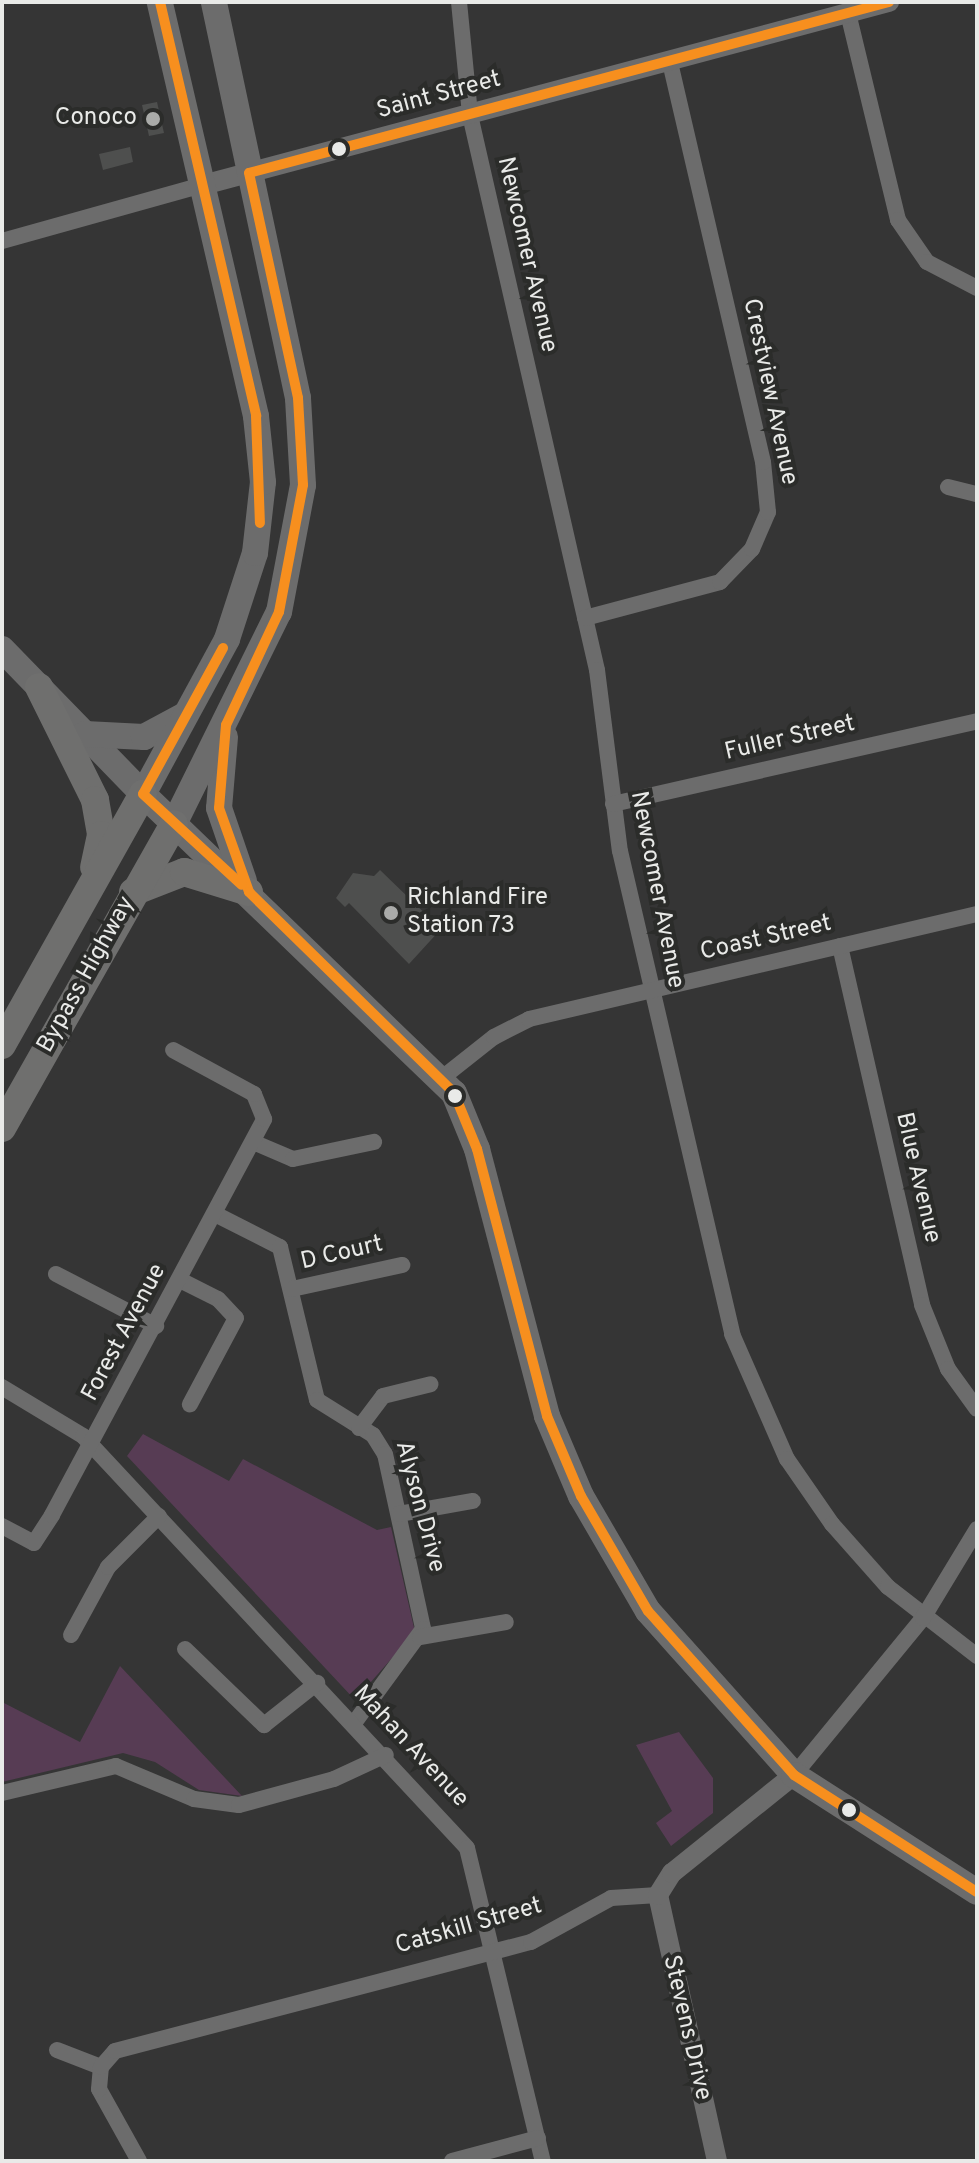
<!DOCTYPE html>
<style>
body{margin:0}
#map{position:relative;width:979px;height:2163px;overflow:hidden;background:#353535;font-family:Overpass,sans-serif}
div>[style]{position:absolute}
.green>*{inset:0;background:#573c54}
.building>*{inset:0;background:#4e4f4e}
.minor>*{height:16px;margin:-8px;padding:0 8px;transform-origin:8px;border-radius:8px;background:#6c6c6c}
.tertiary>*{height:20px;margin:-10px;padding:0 10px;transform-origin:10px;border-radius:10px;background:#6c6c6c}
.primary>*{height:26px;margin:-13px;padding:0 13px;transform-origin:13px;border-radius:13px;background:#6c6c6c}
.trunk>*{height:28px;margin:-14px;padding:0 14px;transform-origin:14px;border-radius:14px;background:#6f6f6e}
.bus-1>*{height:10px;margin:-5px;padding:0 5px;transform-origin:5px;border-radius:5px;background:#f78f1e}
.dots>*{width:22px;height:22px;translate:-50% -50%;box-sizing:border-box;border:4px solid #2b2c2a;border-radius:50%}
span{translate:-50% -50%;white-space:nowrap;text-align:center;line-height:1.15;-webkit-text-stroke:8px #2b2c2a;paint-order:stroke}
.street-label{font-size:24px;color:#e9eae8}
.poi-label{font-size:24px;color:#e9eae8}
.right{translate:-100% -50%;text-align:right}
.left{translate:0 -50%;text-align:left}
.frame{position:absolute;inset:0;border:4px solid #e9eae8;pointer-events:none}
</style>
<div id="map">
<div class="green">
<i style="clip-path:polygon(143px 1434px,229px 1481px,243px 1459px,377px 1530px,391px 1527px,415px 1632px,355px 1700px,127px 1456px)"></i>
<i style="clip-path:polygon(120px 1666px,242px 1796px,199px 1790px,155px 1762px,123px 1753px,2px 1782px,2px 1702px,80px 1742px)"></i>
<i style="clip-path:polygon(679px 1732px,713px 1778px,713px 1813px,671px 1846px,656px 1823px,672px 1811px,636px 1745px)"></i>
</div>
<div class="building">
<i style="clip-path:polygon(157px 102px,164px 133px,149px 136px,142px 105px)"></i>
<i style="clip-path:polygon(130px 147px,133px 162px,103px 170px,99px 154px)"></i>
<i style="clip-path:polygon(380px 870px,441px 929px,409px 964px,349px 903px,345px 907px,336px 898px,353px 873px,374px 876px)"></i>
</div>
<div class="minor">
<i style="left:459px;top:2px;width:114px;rotate:84.4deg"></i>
<i style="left:470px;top:115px;width:569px;rotate:77.11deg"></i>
<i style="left:597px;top:670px;width:182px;rotate:82.8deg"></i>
<i style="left:620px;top:851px;width:496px;rotate:76.9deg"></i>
<i style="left:732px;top:1334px;width:137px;rotate:66.3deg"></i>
<i style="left:787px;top:1459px;width:79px;rotate:55.3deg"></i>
<i style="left:832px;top:1524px;width:84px;rotate:48.4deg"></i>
<i style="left:888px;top:1587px;width:113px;rotate:37.8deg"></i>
<i style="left:848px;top:13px;width:213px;rotate:76.4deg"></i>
<i style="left:898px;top:220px;width:51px;rotate:55.4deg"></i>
<i style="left:927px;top:262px;width:56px;rotate:27.5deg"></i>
<i style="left:2px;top:241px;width:209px;rotate:-15.6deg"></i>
<i style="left:948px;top:487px;width:30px;rotate:14deg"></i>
<i style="left:585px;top:618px;width:140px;rotate:-14.9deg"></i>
<i style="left:720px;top:582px;width:46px;rotate:-45.9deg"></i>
<i style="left:752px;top:549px;width:40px;rotate:-66.6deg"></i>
<i style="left:768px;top:512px;width:50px;rotate:-95.7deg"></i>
<i style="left:763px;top:462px;width:412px;rotate:-103.1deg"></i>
<i style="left:613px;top:804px;width:373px;rotate:-12.8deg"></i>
<i style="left:840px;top:946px;width:368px;rotate:77.1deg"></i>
<i style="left:922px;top:1305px;width:69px;rotate:67.9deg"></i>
<i style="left:948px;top:1369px;width:49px;rotate:54.1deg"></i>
<i style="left:442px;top:1078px;width:66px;rotate:-38.3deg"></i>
<i style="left:494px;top:1037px;width:39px;rotate:-27deg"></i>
<i style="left:529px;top:1019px;width:460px;rotate:-13.2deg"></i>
<i style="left:253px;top:1142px;width:43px;rotate:23deg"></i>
<i style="left:293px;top:1159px;width:83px;rotate:-11.9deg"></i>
<i style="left:215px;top:1214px;width:73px;rotate:26.9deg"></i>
<i style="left:280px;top:1247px;width:157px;rotate:76.4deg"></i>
<i style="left:317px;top:1400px;width:66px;rotate:32deg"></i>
<i style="left:373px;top:1435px;width:22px;rotate:58deg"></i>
<i style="left:385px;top:1454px;width:179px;rotate:77.7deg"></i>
<i style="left:423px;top:1629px;width:115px;rotate:126.2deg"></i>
<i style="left:56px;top:1274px;width:113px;rotate:27.5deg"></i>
<i style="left:180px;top:1280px;width:42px;rotate:26.6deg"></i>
<i style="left:218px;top:1299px;width:26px;rotate:47deg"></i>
<i style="left:236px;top:1318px;width:98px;rotate:118.1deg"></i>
<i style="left:292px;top:1289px;width:113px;rotate:-12.3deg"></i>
<i style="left:2px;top:1387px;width:95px;rotate:31.2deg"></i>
<i style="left:83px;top:1436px;width:563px;rotate:47.01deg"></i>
<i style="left:467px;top:1848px;width:322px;rotate:76.4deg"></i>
<i style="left:359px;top:1428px;width:40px;rotate:-53deg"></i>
<i style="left:383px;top:1396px;width:49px;rotate:-14deg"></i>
<i style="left:399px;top:1514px;width:75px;rotate:-10deg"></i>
<i style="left:2px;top:1526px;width:36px;rotate:28deg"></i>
<i style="left:34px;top:1543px;width:33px;rotate:-57deg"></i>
<i style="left:52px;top:1515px;width:449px;rotate:-61.8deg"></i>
<i style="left:264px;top:1119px;width:27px;rotate:-112deg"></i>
<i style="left:254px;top:1094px;width:92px;rotate:-151.5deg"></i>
<i style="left:71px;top:1635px;width:77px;rotate:-61.4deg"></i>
<i style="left:108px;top:1567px;width:72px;rotate:-45deg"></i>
<i style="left:420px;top:1637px;width:87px;rotate:-9.9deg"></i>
<i style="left:185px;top:1649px;width:110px;rotate:43.9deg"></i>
<i style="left:264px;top:1725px;width:68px;rotate:-38.4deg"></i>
<i style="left:794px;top:1775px;width:203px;rotate:-50.6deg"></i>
<i style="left:923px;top:1618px;width:104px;rotate:-58.8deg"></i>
<i style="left:2px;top:1793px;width:117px;rotate:-13.3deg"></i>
<i style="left:116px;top:1766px;width:85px;rotate:22.9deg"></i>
<i style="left:194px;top:1799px;width:45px;rotate:7.6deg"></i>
<i style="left:239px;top:1805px;width:98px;rotate:-15.3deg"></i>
<i style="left:334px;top:1779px;width:57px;rotate:-24.8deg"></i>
<i style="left:57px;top:2050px;width:47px;rotate:21.1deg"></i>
<i style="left:139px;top:2161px;width:82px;rotate:-119.1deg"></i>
<i style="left:99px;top:2089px;width:22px;rotate:-85deg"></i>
<i style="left:101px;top:2067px;width:21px;rotate:-49deg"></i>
<i style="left:115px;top:2051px;width:430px;rotate:-14.7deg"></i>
<i style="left:531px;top:1942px;width:91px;rotate:-28.8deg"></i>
<i style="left:611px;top:1898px;width:47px;rotate:-3.7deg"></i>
<i style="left:452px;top:2161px;width:89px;rotate:-15deg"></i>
</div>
<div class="tertiary">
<i style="left:203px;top:185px;width:710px;rotate:-14.94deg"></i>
<i style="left:717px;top:2161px;width:272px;rotate:-102.5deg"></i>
<i style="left:658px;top:1895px;width:26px;rotate:-58deg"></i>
<i style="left:672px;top:1873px;width:156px;rotate:-38.8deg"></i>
</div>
<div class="primary">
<i style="left:2px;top:649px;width:202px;rotate:45.8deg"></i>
<i style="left:143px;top:794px;width:431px;rotate:43.9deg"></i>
<i style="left:454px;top:1093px;width:61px;rotate:67.7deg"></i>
<i style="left:477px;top:1149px;width:276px;rotate:75.3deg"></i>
<i style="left:547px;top:1416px;width:87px;rotate:67deg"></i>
<i style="left:581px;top:1496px;width:133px;rotate:59.8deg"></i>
<i style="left:648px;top:1611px;width:220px;rotate:48.3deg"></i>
<i style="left:794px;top:1775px;width:217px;rotate:32.6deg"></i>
<i style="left:85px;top:734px;width:59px;rotate:2.9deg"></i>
<i style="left:144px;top:737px;width:47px;rotate:-28.2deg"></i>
<i style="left:225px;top:737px;width:71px;rotate:94.8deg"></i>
<i style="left:219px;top:808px;width:77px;rotate:71.1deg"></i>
<i style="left:143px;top:794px;width:176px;rotate:-61.5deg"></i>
<i style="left:227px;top:639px;width:90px;rotate:-72deg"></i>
<i style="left:255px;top:553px;width:71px;rotate:-83.6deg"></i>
<i style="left:263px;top:482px;width:66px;rotate:-96.1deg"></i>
<i style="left:256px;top:416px;width:425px;rotate:-103.1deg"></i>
<i style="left:174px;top:824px;width:237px;rotate:-63.7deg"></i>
<i style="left:279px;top:612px;width:129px;rotate:-79.3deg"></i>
<i style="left:303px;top:485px;width:87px;rotate:-93.3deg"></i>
<i style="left:298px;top:398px;width:405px;rotate:-102deg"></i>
</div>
<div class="trunk">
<i style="left:39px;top:687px;width:126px;rotate:63.6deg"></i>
<i style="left:95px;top:800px;width:36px;rotate:80deg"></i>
<i style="left:101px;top:835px;width:33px;rotate:102deg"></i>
<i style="left:133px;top:892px;width:55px;rotate:-21.4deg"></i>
<i style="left:184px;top:872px;width:68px;rotate:17.1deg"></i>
<i style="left:2px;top:1045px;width:288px;rotate:-60.7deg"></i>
<i style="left:2px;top:1128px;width:349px;rotate:-60.5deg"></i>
</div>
<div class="bus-1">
<i style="left:160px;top:2px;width:425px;rotate:76.9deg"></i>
<i style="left:256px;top:416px;width:107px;rotate:87.9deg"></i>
<i style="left:889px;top:2px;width:662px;rotate:165.04deg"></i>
<i style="left:249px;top:173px;width:230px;rotate:77.7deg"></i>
<i style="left:298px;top:398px;width:87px;rotate:86.7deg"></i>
<i style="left:303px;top:485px;width:129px;rotate:100.7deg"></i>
<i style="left:279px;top:612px;width:125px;rotate:115.1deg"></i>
<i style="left:226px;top:725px;width:83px;rotate:94.8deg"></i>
<i style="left:219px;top:808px;width:89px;rotate:70.3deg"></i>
<i style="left:249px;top:892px;width:287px;rotate:44.4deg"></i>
<i style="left:454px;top:1093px;width:61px;rotate:67.7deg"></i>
<i style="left:477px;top:1149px;width:276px;rotate:75.3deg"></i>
<i style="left:547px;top:1416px;width:87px;rotate:67deg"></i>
<i style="left:581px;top:1496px;width:133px;rotate:59.8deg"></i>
<i style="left:648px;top:1611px;width:220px;rotate:48.3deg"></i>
<i style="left:794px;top:1775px;width:217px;rotate:32.6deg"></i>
<i style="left:223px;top:648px;width:166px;rotate:118.7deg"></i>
<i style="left:143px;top:794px;width:134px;rotate:42.6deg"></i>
</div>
<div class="dots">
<i style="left:153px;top:119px;background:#aaaba9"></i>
<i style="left:339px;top:149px;background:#e9eae8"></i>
<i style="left:391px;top:913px;background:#aaaba9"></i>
<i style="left:455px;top:1096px;background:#e9eae8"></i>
<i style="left:849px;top:1810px;background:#e9eae8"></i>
</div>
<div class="street-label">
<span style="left:439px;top:96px;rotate:-15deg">Saint Street</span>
<span style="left:526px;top:255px;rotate:77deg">Newcomer Avenue</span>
<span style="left:769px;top:392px;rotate:78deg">Crestview Avenue</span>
<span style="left:790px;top:739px;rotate:-13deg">Fuller Street</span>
<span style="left:656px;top:890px;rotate:79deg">Newcomer Avenue</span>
<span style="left:766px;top:939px;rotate:-13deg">Coast Street</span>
<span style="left:87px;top:975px;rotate:-61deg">Bypass Highway</span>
<span style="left:917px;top:1178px;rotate:77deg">Blue Avenue</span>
<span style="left:342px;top:1254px;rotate:-13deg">D Court</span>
<span style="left:125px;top:1333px;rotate:-62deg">Forest Avenue</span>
<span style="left:419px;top:1507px;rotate:75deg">Alyson Drive</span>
<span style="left:410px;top:1747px;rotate:47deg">Mahan Avenue</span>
<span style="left:469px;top:1927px;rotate:-16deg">Catskill Street</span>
<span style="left:686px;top:2028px;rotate:77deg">Stevens Drive</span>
</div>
<div class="poi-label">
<span class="right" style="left:137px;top:119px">Conoco</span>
<span class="left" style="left:407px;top:913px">Richland Fire<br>Station 73</span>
</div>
<div class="frame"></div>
</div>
